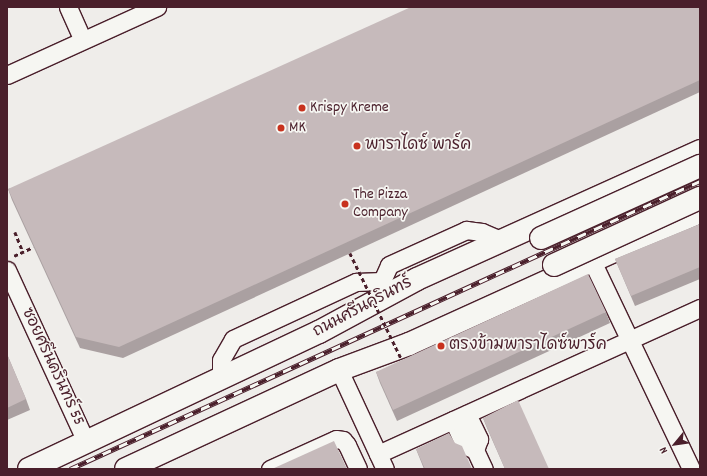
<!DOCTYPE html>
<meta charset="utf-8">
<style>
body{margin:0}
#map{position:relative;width:707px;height:476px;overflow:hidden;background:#efedea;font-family:Dekko,"Playpen Sans Thai",sans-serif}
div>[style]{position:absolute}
.path>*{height:2.5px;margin-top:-1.25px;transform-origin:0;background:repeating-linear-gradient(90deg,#4a1f2b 0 4px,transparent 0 7px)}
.roads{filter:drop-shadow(1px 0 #4a1f2b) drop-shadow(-1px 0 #4a1f2b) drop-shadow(0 1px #4a1f2b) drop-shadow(0 -1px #4a1f2b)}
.minor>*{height:17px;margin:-8.5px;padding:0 8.5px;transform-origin:8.5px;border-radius:8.5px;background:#f6f6f2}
.major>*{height:22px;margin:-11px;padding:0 11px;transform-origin:11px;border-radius:11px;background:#f6f6f2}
.rail>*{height:4.5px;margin-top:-2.25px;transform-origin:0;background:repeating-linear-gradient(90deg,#f6f6f2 0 9px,#4a1f2b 0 18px);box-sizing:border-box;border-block:1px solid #4a1f2b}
.path-bridge>*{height:2.5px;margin-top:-1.25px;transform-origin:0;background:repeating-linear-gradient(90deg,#4a1f2b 0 4px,transparent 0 7px)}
.bridges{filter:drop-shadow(1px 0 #4a1f2b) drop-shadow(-1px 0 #4a1f2b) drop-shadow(0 1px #4a1f2b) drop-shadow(0 -1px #4a1f2b)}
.major-bridge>*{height:22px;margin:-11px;padding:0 11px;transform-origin:11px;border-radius:11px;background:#f6f6f2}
.wall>*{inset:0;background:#aaa0a1}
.building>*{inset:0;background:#c6babb}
.dots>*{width:11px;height:11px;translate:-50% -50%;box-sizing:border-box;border:2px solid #f6f6f2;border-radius:50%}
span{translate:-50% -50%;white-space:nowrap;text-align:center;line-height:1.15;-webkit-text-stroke:3.5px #f6f6f2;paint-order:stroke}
.poi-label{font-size:16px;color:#4a1f2b}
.left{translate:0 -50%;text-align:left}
.street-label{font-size:16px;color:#4a1f2b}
.frame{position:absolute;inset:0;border:8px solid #4a1f2b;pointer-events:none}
.north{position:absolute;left:655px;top:424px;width:40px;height:40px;-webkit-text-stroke:3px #f6f6f2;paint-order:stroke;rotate:241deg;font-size:11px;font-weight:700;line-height:16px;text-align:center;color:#4a1f2b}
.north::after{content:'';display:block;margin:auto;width:14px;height:18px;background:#4a1f2b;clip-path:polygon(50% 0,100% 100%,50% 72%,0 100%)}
</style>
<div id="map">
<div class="path">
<i style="left:15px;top:232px;width:22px;rotate:68deg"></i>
<i style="left:14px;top:256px;width:21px;rotate:-25deg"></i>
</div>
<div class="roads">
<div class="minor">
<i style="left:68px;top:7px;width:36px;rotate:66deg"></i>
<i style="left:7px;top:75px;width:165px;rotate:-24.4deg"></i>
<i style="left:592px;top:261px;width:230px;rotate:64.5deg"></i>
<i style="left:7px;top:270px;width:189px;rotate:65.3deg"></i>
<i style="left:382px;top:292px;width:11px;rotate:-90deg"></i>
<i style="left:382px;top:281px;width:17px;rotate:-66deg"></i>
<i style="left:389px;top:265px;width:85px;rotate:-24.4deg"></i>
<i style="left:466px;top:230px;width:16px;rotate:7deg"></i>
<i style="left:482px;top:232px;width:23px;rotate:23deg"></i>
<i style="left:339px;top:370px;width:109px;rotate:65.1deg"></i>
<i style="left:221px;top:378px;width:18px;rotate:-90deg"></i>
<i style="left:221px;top:360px;width:24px;rotate:-60deg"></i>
<i style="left:233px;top:339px;width:136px;rotate:-24.9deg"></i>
<i style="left:356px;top:282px;width:26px;rotate:-2deg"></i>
<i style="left:467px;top:414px;width:28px;rotate:64deg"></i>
<i style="left:479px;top:439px;width:12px;rotate:110deg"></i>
<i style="left:453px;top:420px;width:27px;rotate:66deg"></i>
<i style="left:464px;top:445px;width:12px;rotate:24deg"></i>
<i style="left:475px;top:450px;width:21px;rotate:65deg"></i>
<i style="left:378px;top:454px;width:354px;rotate:-24.4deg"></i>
<i style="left:270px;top:469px;width:72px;rotate:-24.4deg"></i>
<i style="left:336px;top:439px;width:7px;rotate:8deg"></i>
<i style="left:343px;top:440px;width:6px;rotate:51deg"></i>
<i style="left:347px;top:445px;width:26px;rotate:65deg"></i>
</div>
<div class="major">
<i style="left:631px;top:188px;width:19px;rotate:6deg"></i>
<i style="left:650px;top:190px;width:13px;rotate:48deg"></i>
<i style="left:659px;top:200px;width:14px;rotate:86deg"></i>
<i style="left:660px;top:214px;width:20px;rotate:127deg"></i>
<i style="left:29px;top:469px;width:321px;rotate:-25.3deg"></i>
<i style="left:319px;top:332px;width:111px;rotate:-28.4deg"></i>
<i style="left:417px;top:279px;width:311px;rotate:-24.3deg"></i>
<i style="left:126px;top:469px;width:235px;rotate:-24.9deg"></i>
<i style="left:339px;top:370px;width:75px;rotate:-20.4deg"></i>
<i style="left:409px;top:344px;width:320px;rotate:-24.4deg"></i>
</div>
</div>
<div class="rail">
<i style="left:70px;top:469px;width:693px;rotate:-24.57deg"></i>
</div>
<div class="path-bridge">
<i style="left:350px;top:253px;width:121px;rotate:64.1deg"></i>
</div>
<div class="bridges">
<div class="major-bridge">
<i style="left:541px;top:238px;width:175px;rotate:-24.4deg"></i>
<i style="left:554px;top:265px;width:161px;rotate:-24.7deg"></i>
</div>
</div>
<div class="wall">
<i style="clip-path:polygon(700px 7px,700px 92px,123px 358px,80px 348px,12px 200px,8px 189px)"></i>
<i style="clip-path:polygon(700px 224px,700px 279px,635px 306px,615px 259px)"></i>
<i style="clip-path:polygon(606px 312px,610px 323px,397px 421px,380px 383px,376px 372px)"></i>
<i style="clip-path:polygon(7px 354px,26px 399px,30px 410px,7px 420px)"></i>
<i style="clip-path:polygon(483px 418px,549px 469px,505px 469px,487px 428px)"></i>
<i style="clip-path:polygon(416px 449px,472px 469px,424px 469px)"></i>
</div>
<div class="building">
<i style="clip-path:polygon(411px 7px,700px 7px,700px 80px,119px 347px,76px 337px,8px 189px)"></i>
<i style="clip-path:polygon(700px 224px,700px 267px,631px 296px,615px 259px)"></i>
<i style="clip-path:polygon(588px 274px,606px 312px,393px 410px,376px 372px)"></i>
<i style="clip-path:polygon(7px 354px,26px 399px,7px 408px)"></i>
<i style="clip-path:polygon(518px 400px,549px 469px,505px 469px,483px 418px)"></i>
<i style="clip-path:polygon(449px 433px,455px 443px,462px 446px,472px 469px,425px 469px,416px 449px)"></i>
<i style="clip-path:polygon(334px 441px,347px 469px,272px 469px)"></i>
</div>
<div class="dots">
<i style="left:302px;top:108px;background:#c8321e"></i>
<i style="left:281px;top:128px;background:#c8321e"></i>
<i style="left:357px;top:146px;background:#c8321e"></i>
<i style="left:345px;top:204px;background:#c8321e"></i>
<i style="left:441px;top:346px;background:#c8321e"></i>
</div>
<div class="poi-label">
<span class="left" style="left:310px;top:108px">Krispy Kreme</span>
<span class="left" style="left:289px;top:128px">MK</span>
<span class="left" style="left:365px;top:146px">พาราไดซ์ พาร์ค</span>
<span class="left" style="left:353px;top:204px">The Pizza<br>Company</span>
<span class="left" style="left:449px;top:346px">ตรงข้ามพาราไดซ์พาร์ค</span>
</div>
<div class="street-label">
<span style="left:363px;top:308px;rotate:-28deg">ถนนศรีนครินทร์</span>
<span style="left:52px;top:367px;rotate:65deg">ซอยศรีนครินทร์ 55</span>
</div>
<div class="frame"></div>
<div class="north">N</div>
</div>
